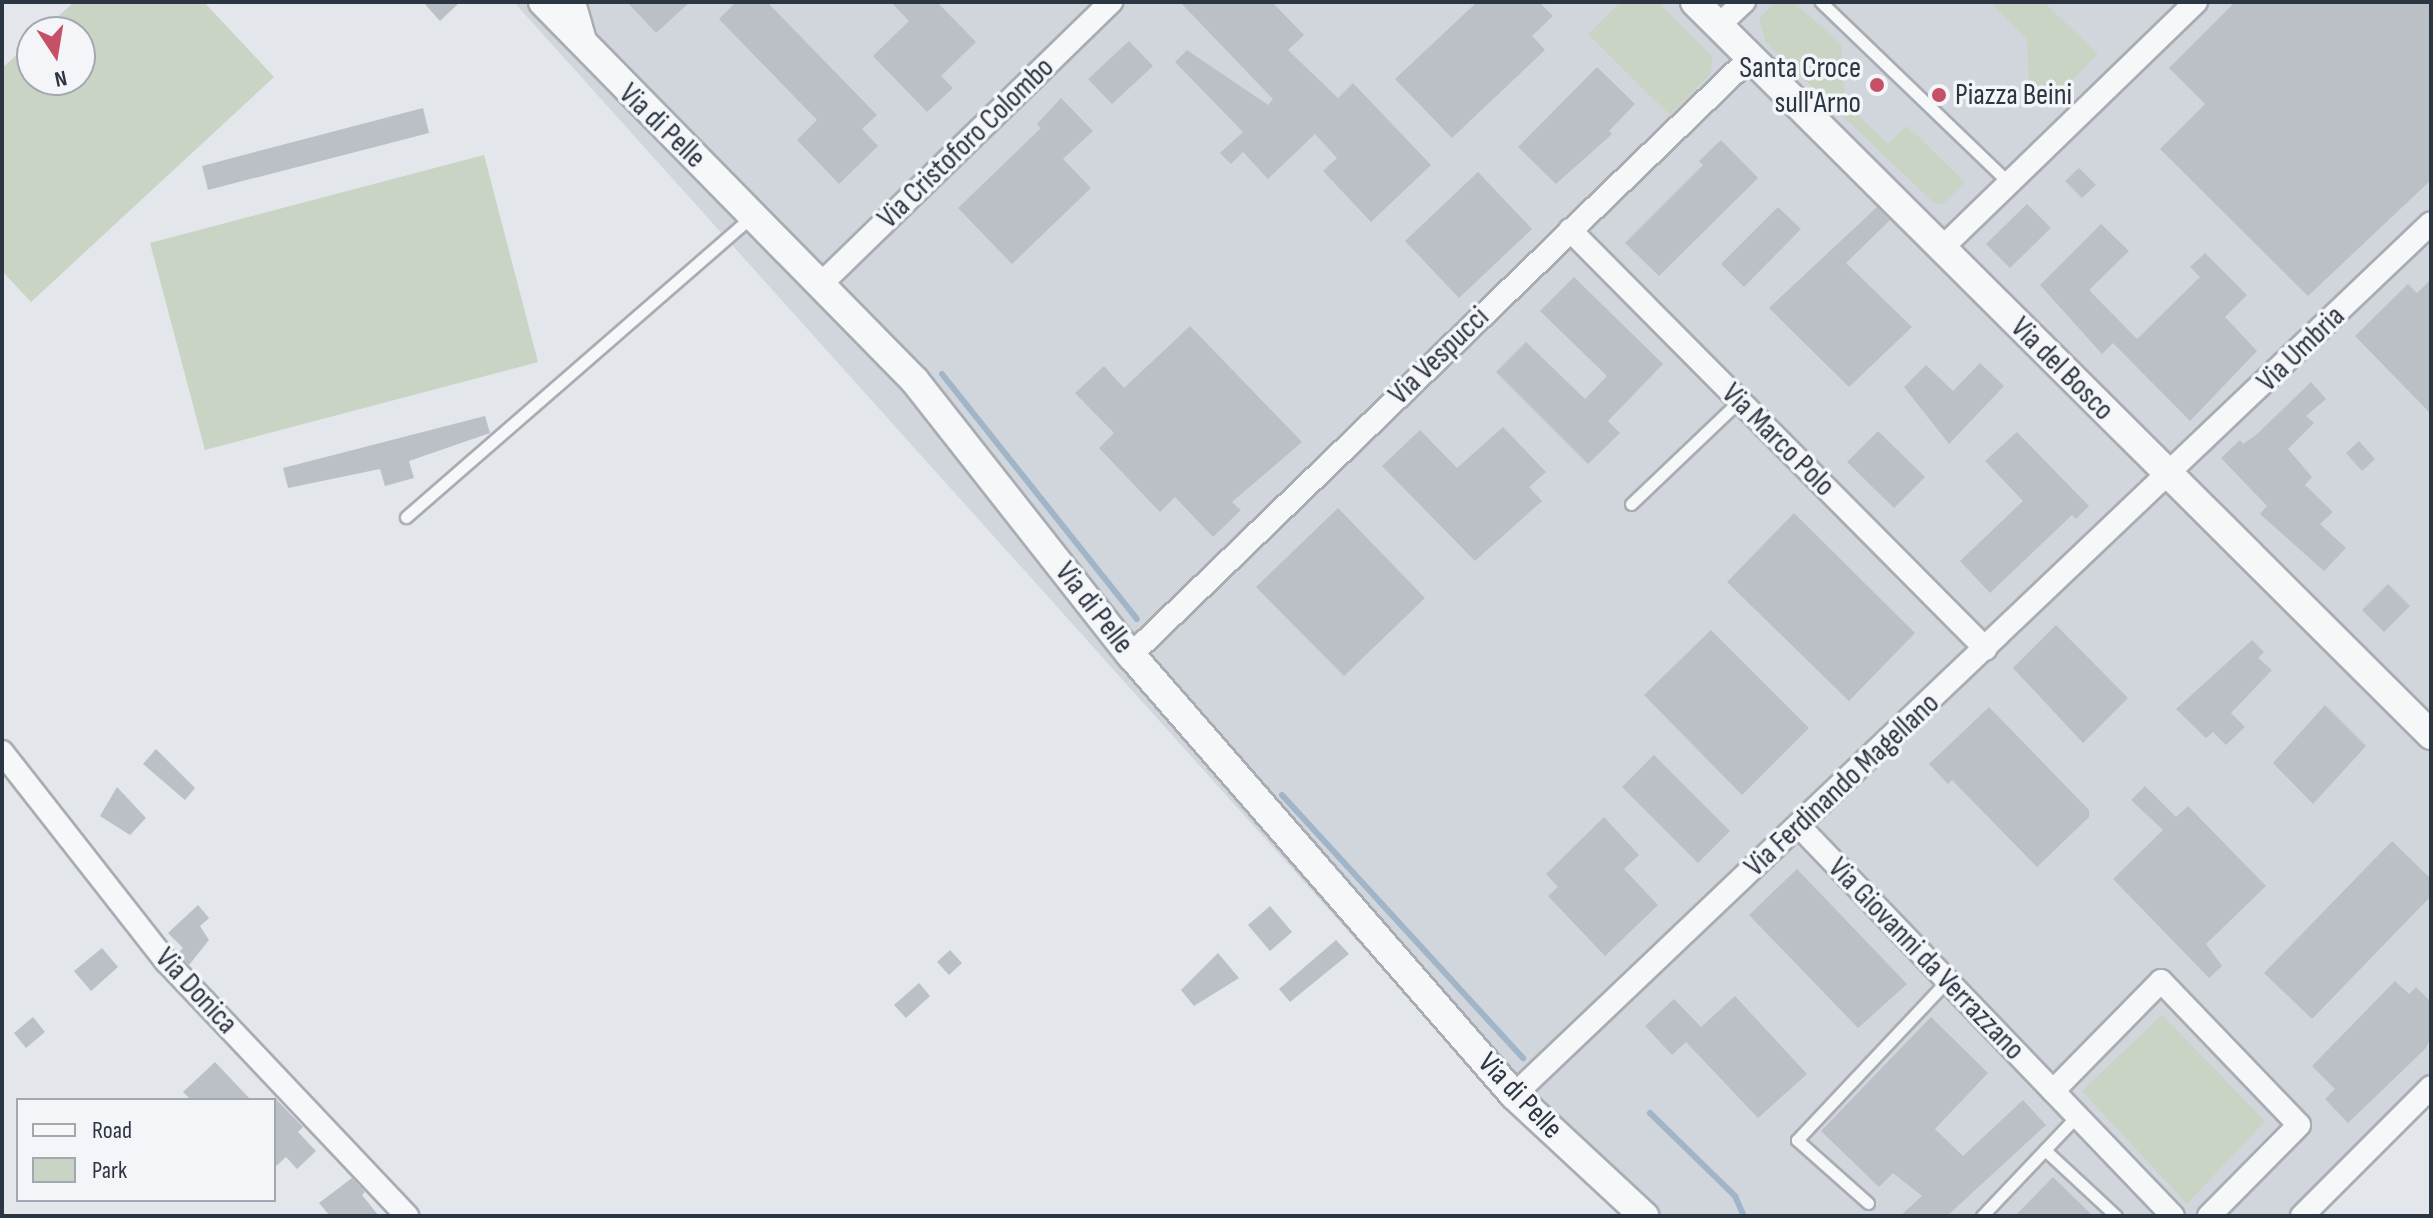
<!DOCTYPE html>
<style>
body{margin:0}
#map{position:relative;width:2433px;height:1218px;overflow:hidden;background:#e3e6ea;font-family:"Sofia Sans Condensed",sans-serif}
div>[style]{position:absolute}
.built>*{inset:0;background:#d1d5dc}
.green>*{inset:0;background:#c9d4c5}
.stream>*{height:6px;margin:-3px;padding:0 3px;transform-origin:3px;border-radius:3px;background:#a1b5c8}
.building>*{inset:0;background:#bbc0c7}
.roads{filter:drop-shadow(2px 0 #a8adb4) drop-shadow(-2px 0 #a8adb4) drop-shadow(0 2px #a8adb4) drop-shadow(0 -2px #a8adb4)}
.service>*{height:11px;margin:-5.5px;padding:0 5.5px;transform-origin:5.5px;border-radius:5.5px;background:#f6f7f9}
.minor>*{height:22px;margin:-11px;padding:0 11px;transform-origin:11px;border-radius:11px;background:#f6f7f9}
.tertiary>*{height:28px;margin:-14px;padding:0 14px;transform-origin:14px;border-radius:14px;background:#f6f7f9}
.dots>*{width:22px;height:22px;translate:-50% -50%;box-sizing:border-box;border:4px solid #f3f5f8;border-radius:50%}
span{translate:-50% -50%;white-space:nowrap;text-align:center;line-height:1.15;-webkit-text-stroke:7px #f3f5f8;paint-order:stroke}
.poi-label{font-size:30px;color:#2c3542}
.right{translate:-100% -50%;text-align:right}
.left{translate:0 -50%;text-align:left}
.street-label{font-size:30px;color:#2c3542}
.frame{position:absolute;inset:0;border:4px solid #2c3542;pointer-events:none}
.legend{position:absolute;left:16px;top:1098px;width:260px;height:104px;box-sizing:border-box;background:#f3f5f8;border:2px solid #a3a8af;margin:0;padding:10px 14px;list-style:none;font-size:24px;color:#2c3542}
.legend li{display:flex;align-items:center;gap:16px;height:40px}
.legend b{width:40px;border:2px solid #a3a8af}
.north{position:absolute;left:16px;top:16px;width:80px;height:80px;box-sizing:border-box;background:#f3f5f8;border:2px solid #a3a8af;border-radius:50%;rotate:168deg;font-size:22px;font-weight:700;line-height:32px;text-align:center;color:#2c3542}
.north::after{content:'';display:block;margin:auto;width:28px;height:36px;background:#c65167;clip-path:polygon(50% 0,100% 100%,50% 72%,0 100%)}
</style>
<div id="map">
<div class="built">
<i style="clip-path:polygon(514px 2px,2431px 2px,2431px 1102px,2321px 1216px,1627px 1216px,1508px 1109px)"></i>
</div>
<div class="green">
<i style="clip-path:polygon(74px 2px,204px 2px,274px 77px,31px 302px,2px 271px,2px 68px,32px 41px,32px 80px,80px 80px,80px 32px,41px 32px)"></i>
<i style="clip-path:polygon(1621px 2px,1658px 2px,1712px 56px,1711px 74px,1670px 115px,1588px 34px)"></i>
<i style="clip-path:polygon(1776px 2px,1793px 2px,1841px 44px,1845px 103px,1888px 144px,1907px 126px,1965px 182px,1943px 204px,1934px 203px,1766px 43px,1759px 18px)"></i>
<i style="clip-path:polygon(1990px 2px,2044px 2px,2098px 54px,2047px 106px,2029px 90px,2027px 39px)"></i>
<i style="clip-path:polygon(484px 155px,538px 362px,205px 450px,150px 243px)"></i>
<i style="clip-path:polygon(2162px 1015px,2265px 1121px,2187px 1204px,2082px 1091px)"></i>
</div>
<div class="stream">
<i style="left:942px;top:374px;width:313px;rotate:51.5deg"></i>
<i style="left:1282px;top:795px;width:357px;rotate:47.5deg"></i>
<i style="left:1650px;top:1113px;width:119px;rotate:44.3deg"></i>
<i style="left:1735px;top:1196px;width:22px;rotate:66deg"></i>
</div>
<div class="building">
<i style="clip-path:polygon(423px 2px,460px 2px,440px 21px)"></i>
<i style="clip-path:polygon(627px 2px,690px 2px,656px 33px)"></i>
<i style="clip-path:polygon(736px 2px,767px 2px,877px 115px,862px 129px,878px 146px,839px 184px,797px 140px,817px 120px,719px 19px)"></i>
<i style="clip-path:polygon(891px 2px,937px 2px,976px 42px,941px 76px,953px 88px,927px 112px,873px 56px,909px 21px)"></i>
<i style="clip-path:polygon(1180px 2px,1272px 2px,1304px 35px,1288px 50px,1338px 98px,1353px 83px,1431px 165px,1371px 222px,1323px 171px,1337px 158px,1315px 134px,1268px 179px,1243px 152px,1231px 164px,1220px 153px,1243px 132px,1175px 62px,1187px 50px,1268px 105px,1273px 99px)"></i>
<i style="clip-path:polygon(1477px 2px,1539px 2px,1553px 16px,1532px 36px,1545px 50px,1452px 138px,1395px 79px)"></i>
<i style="clip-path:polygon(2235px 2px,2431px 2px,2431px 180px,2308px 296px,2160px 149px,2205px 104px,2169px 68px)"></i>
<i style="clip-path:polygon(1129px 41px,1153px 66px,1112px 104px,1088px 79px)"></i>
<i style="clip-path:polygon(1597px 67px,1635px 104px,1609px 131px,1612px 134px,1556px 184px,1518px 147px)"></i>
<i style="clip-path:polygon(1061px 98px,1093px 131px,1063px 159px,1091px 188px,1012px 264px,958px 208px,1041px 128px,1037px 124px)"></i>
<i style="clip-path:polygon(423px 108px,429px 133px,208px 190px,202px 166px)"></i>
<i style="clip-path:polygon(1721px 140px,1758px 178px,1659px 276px,1625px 243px,1703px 165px,1699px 161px)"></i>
<i style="clip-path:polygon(2079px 168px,2096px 185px,2082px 198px,2065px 181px)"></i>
<i style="clip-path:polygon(1478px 172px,1532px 229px,1459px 298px,1405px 241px)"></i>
<i style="clip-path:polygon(2027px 204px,2051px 228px,2010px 268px,1986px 244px)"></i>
<i style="clip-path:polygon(1778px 207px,1801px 229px,1744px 287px,1721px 264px)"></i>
<i style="clip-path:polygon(1877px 207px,1890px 220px,1846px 263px,1912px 327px,1849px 387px,1769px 308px)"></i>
<i style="clip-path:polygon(2101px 224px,2129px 251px,2089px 290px,2137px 339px,2200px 277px,2190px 267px,2205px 253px,2247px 295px,2225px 317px,2257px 351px,2190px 421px,2113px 343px,2102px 354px,2040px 285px)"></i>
<i style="clip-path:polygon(1574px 277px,1663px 364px,1608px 421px,1620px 433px,1588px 464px,1496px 372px,1526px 342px,1585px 399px,1607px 376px,1540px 311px)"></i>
<i style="clip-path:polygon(2431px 279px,2431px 414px,2355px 336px,2408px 284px,2417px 293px)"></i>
<i style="clip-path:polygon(1190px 326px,1302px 442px,1232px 502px,1241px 510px,1213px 537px,1175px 497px,1160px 512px,1099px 448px,1114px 433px,1075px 393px,1104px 366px,1124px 388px)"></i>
<i style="clip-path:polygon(1980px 363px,2004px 386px,1949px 444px,1904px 387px,1926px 365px,1953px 391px)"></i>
<i style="clip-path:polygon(2311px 382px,2326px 399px,2306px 416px,2314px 423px,2288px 449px,2312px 477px,2305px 485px,2333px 512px,2320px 524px,2346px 548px,2324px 571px,2260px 514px,2267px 506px,2221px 458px,2240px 440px,2243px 444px,2256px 435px)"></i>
<i style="clip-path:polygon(485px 416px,490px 433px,409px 461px,414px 478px,385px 486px,380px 469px,288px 488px,283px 468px)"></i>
<i style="clip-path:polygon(1503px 427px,1546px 472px,1529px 487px,1542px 501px,1475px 561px,1382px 466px,1420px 430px,1457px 468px)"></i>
<i style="clip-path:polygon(1878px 431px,1925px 477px,1894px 508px,1847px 462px)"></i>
<i style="clip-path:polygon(2017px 432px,2089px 506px,2076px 519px,2072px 515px,1990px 593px,1960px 561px,2023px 501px,1985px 461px)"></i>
<i style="clip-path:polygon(2359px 441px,2375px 459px,2362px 471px,2346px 453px)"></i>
<i style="clip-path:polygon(1338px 508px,1425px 598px,1344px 676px,1256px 587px)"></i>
<i style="clip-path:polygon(1794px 513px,1915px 633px,1849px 701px,1727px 582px)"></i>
<i style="clip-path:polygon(2388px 584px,2410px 606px,2384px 632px,2362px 610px)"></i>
<i style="clip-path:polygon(2056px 625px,2128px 698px,2083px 743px,2013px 668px)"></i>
<i style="clip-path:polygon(1711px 630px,1809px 728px,1742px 795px,1644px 695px)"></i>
<i style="clip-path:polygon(2252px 640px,2264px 652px,2258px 658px,2272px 670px,2231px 713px,2245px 727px,2226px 745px,2213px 732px,2206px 738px,2176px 709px)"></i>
<i style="clip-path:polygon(2325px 705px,2366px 746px,2313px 804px,2273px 763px)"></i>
<i style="clip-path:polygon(1989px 707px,2089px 810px,2089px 817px,2037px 867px,1952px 780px,1948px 784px,1929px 764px)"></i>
<i style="clip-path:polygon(156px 749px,195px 788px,185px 800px,143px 764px)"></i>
<i style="clip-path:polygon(1654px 755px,1730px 831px,1698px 863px,1622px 787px)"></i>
<i style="clip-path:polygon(2145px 786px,2176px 817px,2188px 806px,2266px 886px,2206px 944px,2222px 966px,2209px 978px,2113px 879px,2163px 830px,2131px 800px)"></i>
<i style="clip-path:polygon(117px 787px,146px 818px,130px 835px,100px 816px)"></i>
<i style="clip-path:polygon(1604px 817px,1639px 855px,1624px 869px,1658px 905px,1605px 956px,1548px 896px,1558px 887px,1546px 874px)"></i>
<i style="clip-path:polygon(2392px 841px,2431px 879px,2431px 896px,2312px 1019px,2264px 973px)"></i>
<i style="clip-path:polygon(1797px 869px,1907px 984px,1858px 1028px,1749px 915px)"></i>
<i style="clip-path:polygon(198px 905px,209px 918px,200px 926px,209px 940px,189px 965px,178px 953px,183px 948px,168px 933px)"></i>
<i style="clip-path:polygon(1270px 906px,1292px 932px,1270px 951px,1248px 925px)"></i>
<i style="clip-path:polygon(1336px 940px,1349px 954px,1290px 1002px,1279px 989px)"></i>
<i style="clip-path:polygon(102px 948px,118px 967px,91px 991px,74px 971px)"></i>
<i style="clip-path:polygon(950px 950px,962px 963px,949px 975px,937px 962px)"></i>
<i style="clip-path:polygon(1218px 953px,1239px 978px,1194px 1006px,1181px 990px)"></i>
<i style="clip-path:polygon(2395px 981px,2409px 994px,2416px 987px,2429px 1000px,2431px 1037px,2426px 1048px,2348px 1123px,2325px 1099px,2335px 1089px,2312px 1066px)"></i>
<i style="clip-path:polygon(919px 983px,930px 996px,906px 1018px,894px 1005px)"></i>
<i style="clip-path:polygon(1735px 996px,1807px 1074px,1758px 1118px,1686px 1042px,1672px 1055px,1645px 1026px,1674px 999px,1701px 1027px)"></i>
<i style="clip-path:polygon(33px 1017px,45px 1032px,26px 1048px,14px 1033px)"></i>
<i style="clip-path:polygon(1931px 1017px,1988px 1073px,1935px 1129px,1963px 1156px,2023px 1100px,2046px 1125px,1947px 1216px,1900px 1216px,1922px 1196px,1893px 1173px,1879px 1187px,1821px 1131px)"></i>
<i style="clip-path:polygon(215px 1062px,251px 1100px,191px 1100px,183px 1092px)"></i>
<i style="clip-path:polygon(274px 1097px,303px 1127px,298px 1132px,316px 1151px,297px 1169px,286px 1157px,274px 1168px)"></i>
<i style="clip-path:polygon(2053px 1177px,2093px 1216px,2015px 1216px)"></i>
<i style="clip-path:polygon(352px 1178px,365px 1192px,362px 1195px,379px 1216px,330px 1216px,319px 1203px)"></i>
</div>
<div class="roads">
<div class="service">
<i style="left:1821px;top:2px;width:262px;rotate:43.9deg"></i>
<i style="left:1631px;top:504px;width:149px;rotate:-43.6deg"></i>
<i style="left:406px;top:517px;width:460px;rotate:-41deg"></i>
<i style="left:2045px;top:1150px;width:97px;rotate:42.9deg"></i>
<i style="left:1868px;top:1203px;width:95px;rotate:-138.4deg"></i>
<i style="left:1797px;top:1140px;width:219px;rotate:-46.7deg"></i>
<i style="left:1982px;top:1216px;width:138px;rotate:-46.5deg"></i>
</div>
<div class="minor">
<i style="left:574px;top:2px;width:40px;rotate:74deg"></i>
<i style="left:1719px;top:25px;width:34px;rotate:-43deg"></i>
<i style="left:1570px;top:230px;width:590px;rotate:45.21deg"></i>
<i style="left:1941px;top:249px;width:355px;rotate:-44.1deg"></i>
<i style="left:821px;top:284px;width:405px;rotate:-44.2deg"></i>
<i style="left:1131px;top:655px;width:859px;rotate:-43.96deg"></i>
<i style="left:2px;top:752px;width:266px;rotate:51.9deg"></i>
<i style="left:166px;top:961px;width:351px;rotate:46.6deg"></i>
<i style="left:1799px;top:826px;width:540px;rotate:46.2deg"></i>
<i style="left:2053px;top:1091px;width:154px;rotate:-45.5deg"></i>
<i style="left:2161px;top:981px;width:199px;rotate:46.2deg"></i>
<i style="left:2299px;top:1125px;width:128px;rotate:134.7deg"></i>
<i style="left:1514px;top:1095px;width:1265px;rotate:-43.56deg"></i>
<i style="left:2302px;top:1216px;width:182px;rotate:-45deg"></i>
</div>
<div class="tertiary">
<i style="left:543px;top:2px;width:531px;rotate:45.53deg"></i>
<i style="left:915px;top:381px;width:349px;rotate:51.8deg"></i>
<i style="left:1131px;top:655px;width:583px;rotate:48.96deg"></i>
<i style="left:1514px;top:1095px;width:178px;rotate:42.9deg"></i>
<i style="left:1695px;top:2px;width:1039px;rotate:44.88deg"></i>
</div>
</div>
<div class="dots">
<i style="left:1877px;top:85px;background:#c65167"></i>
<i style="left:1939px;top:95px;background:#c65167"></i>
</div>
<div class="poi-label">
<span class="right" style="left:1861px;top:85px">Santa Croce<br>sull'Arno</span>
<span class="left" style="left:1955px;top:95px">Piazza Beini</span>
</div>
<div class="street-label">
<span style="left:662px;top:126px;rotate:44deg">Via di Pelle</span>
<span style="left:966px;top:143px;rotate:-44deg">Via Cristoforo Colombo</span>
<span style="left:2301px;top:349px;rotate:-44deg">Via Umbria</span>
<span style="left:1439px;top:356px;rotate:-44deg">Via Vespucci</span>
<span style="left:2062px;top:369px;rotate:45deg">Via del Bosco</span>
<span style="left:1778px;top:440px;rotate:45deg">Via Marco Polo</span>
<span style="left:1094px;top:608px;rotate:52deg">Via di Pelle</span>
<span style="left:1842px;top:785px;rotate:-43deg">Via Ferdinando Magellano</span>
<span style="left:1926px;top:959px;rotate:46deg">Via Giovanni da Verrazzano</span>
<span style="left:196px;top:991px;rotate:47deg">Via Donica</span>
<span style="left:1520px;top:1096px;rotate:46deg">Via di Pelle</span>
</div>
<div class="frame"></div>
<ul class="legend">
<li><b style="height:10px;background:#f6f7f9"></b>Road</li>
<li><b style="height:22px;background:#c9d4c5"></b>Park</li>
</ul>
<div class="north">N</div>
</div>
